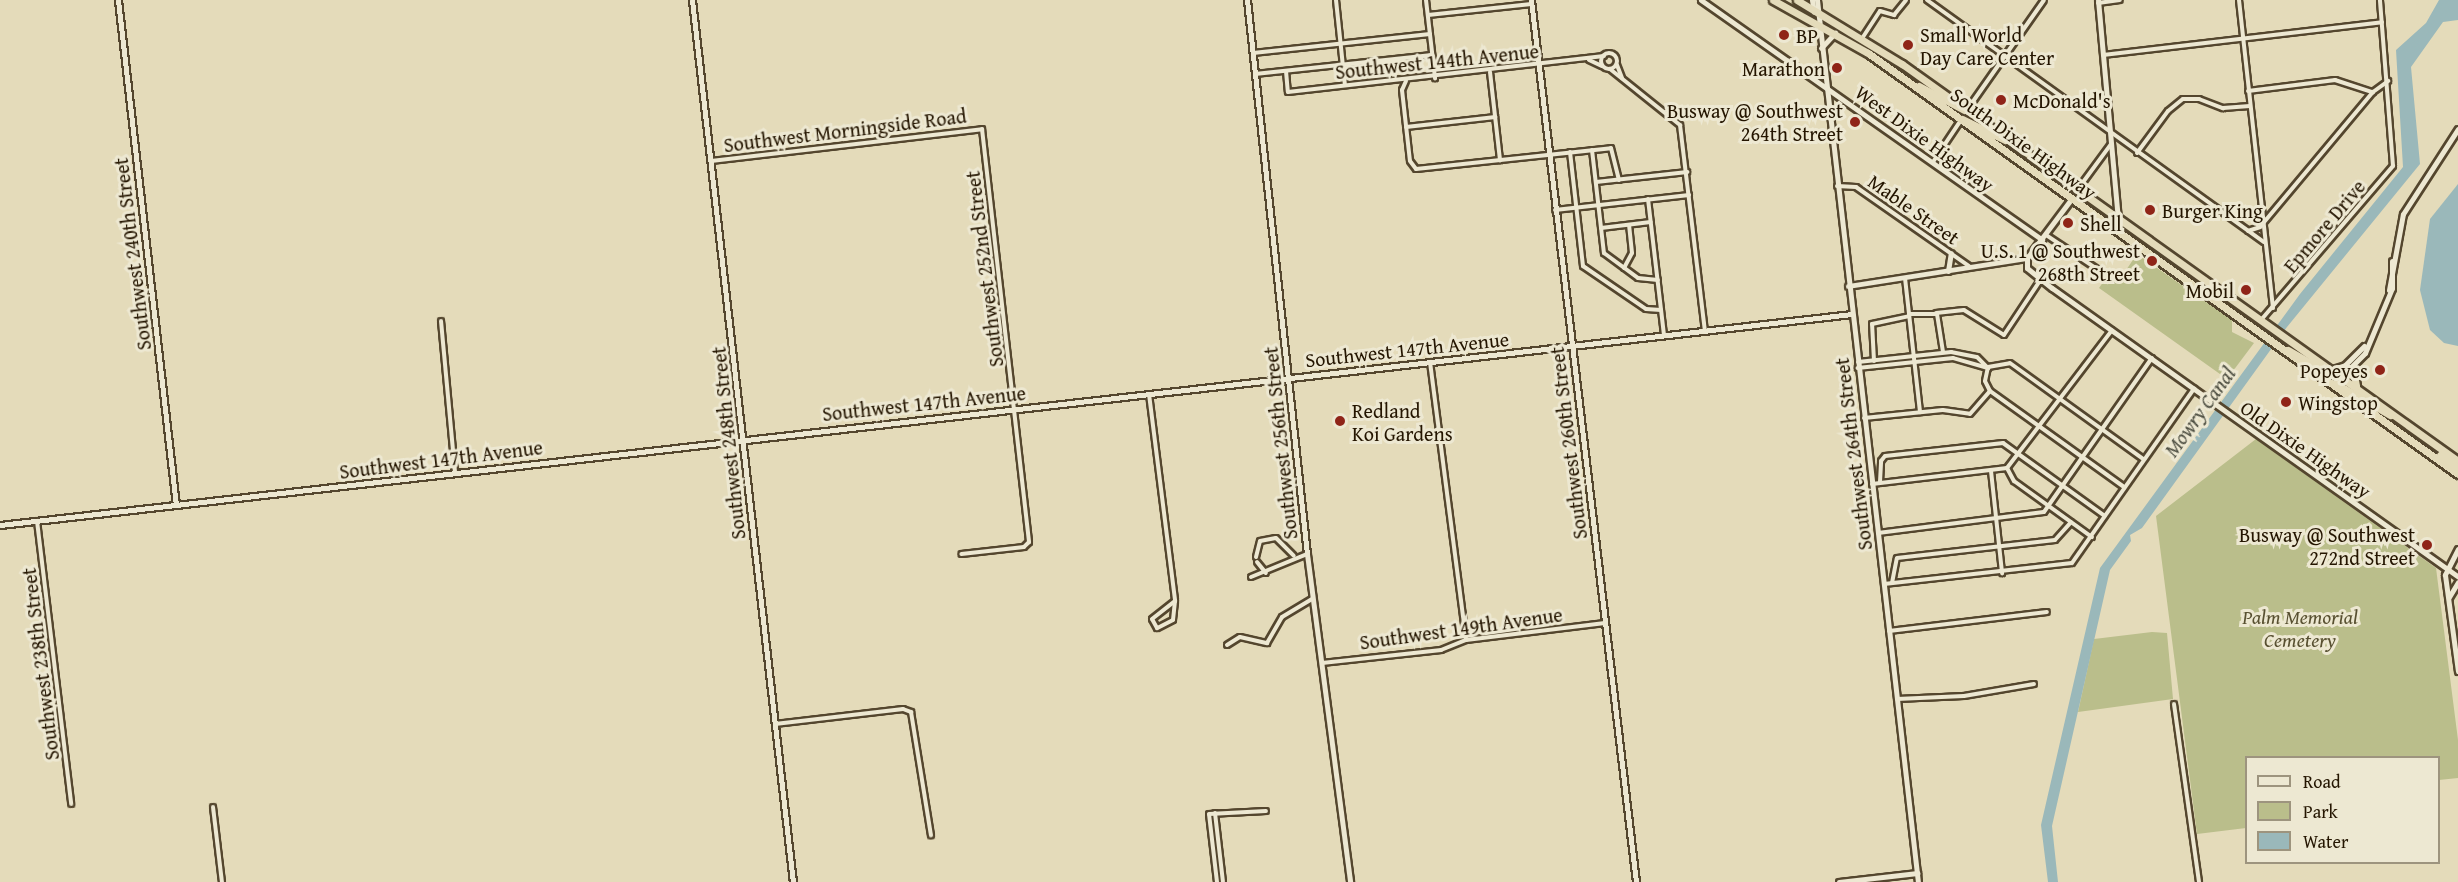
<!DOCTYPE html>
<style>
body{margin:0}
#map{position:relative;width:2458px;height:882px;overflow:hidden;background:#e4dbba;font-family:"Gentium Book Plus",serif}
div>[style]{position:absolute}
.green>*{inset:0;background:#babe8b}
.water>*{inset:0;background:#9ab8ba}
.roads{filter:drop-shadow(2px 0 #54462e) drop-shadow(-2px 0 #54462e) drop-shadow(0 2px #54462e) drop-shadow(0 -2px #54462e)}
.street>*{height:4px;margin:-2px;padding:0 2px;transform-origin:2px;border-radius:2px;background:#ede8d2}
.street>.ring{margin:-2px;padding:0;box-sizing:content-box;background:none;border:4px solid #ede8d2;border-radius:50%}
.secondary>*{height:5px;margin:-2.5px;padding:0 2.5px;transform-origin:2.5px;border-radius:2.5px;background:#ede8d2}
.highway>*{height:7px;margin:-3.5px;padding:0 3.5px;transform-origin:3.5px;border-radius:3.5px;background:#e4dbba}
.dots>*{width:16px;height:16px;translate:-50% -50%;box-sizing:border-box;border:3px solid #ede8d2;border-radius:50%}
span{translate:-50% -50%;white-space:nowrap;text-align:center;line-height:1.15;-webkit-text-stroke:6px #ede8d2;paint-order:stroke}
.poi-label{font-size:20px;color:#241500}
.left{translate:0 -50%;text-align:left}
.right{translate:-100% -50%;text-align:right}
.street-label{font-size:20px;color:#241500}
.park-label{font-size:20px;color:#585031;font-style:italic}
.water-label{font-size:21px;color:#4d4e41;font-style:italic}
.legend{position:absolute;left:2245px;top:756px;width:195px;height:108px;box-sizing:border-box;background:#ede8d2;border:2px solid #9d947e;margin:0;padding:8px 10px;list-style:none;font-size:18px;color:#241500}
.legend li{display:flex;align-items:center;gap:12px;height:30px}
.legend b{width:30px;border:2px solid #9d947e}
</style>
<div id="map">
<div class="green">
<i style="clip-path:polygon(2137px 254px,2232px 320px,2232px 332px,2254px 343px,2227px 379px,2099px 288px,2106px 278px,2111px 281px,2122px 276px)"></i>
<i style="clip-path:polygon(2256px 439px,2436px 568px,2458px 740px,2458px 778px,2439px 780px,2438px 758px,2246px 758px,2246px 828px,2197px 834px,2156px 516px)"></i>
<i style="clip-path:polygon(2152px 632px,2167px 633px,2173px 699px,2078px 712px,2094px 639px)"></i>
</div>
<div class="water">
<i style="clip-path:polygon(2439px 0,2458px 0,2458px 20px,2443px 22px,2411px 67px,2420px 164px,2287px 327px,2142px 528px,2130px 535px,2131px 541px,2110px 570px,2052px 826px,2058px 882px,2048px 882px,2041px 825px,2100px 568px,2300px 294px,2403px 167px,2396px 50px,2426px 23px)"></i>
<i style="clip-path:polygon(2458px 184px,2458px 346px,2444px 343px,2430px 330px,2420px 290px,2430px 219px)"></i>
</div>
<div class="roads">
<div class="street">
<i style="left:1336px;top:0;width:85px;rotate:84deg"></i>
<i style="left:1426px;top:0;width:79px;rotate:83.4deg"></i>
<i style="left:1927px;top:0;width:415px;rotate:35.7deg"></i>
<i style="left:2239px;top:0;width:310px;rotate:83.7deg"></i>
<i style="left:2098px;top:3px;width:22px;rotate:-8deg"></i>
<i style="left:1428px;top:15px;width:104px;rotate:-6.1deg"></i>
<i style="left:1863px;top:37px;width:31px;rotate:-57deg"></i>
<i style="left:1880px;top:11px;width:15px;rotate:16deg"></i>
<i style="left:1894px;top:15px;width:19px;rotate:-51deg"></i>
<i class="ring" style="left:1601px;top:53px;width:12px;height:12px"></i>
<i style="left:1253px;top:53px;width:178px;rotate:-6.1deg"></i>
<i style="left:2103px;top:55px;width:281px;rotate:-6.7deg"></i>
<i style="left:1589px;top:60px;width:14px;rotate:25deg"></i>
<i style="left:1617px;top:65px;width:14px;rotate:69deg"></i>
<i style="left:1610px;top:69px;width:90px;rotate:38.7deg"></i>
<i style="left:1680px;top:125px;width:208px;rotate:83.1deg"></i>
<i style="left:1286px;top:71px;width:21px;rotate:85deg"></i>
<i style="left:1288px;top:92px;width:318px;rotate:-6.5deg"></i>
<i style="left:1490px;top:72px;width:89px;rotate:83.5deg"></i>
<i style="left:1255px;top:74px;width:178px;rotate:-6.1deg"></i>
<i style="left:1406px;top:81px;width:10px;rotate:114deg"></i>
<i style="left:1402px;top:90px;width:71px;rotate:83.6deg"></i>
<i style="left:1410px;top:161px;width:10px;rotate:53deg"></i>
<i style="left:1416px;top:169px;width:196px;rotate:-6.1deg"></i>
<i style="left:1611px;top:148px;width:33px;rotate:76deg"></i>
<i style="left:2248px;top:91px;width:88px;rotate:-7.2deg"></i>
<i style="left:2335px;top:80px;width:40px;rotate:18deg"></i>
<i style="left:1967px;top:110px;width:134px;rotate:-55deg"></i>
<i style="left:1406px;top:127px;width:90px;rotate:-6.4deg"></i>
<i style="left:1592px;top:150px;width:104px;rotate:83.4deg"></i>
<i style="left:1604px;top:253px;width:42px;rotate:36.3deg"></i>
<i style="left:1638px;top:278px;width:20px;rotate:6deg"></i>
<i style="left:1570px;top:152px;width:115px;rotate:83.5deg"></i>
<i style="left:1583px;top:266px;width:76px;rotate:34.3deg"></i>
<i style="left:1646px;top:309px;width:15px;rotate:4deg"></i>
<i style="left:2137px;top:153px;width:52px;rotate:-53.6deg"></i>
<i style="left:2168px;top:111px;width:19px;rotate:-39deg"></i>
<i style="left:2183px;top:99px;width:16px"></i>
<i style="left:2199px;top:99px;width:26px;rotate:21deg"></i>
<i style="left:2223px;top:108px;width:27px;rotate:-4deg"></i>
<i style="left:711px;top:161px;width:273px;rotate:-6.7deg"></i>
<i style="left:982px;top:129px;width:416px;rotate:83.5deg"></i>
<i style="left:1029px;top:542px;width:7px;rotate:135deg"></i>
<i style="left:1024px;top:547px;width:63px;rotate:173.7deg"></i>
<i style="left:1933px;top:162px;width:50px;rotate:-56.3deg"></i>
<i style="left:1596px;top:182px;width:92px;rotate:-6.3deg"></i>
<i style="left:1837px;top:186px;width:19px;rotate:3deg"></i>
<i style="left:1856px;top:187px;width:138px;rotate:35deg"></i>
<i style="left:2078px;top:189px;width:56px;rotate:-53.7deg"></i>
<i style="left:1648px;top:199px;width:137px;rotate:83.3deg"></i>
<i style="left:1555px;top:210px;width:135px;rotate:-6.4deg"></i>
<i style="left:1601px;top:228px;width:50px;rotate:-6.8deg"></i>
<i style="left:2248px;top:231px;width:13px;rotate:-18deg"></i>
<i style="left:2260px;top:227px;width:176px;rotate:-50.1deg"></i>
<i style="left:2373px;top:92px;width:19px;rotate:-36deg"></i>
<i style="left:2046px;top:235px;width:79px;rotate:33.7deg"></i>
<i style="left:1624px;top:268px;width:17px;rotate:-62deg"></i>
<i style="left:1632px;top:253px;width:28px;rotate:-96deg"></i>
<i style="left:1905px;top:278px;width:135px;rotate:83.6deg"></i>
<i style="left:1936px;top:313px;width:28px;rotate:-6deg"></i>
<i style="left:1964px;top:310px;width:47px;rotate:32deg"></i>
<i style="left:2004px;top:335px;width:67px;rotate:-56.5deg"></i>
<i style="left:1909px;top:314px;width:28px"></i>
<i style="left:1937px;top:314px;width:38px;rotate:81deg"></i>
<i style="left:2261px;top:320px;width:203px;rotate:-49.4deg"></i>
<i style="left:2393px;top:166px;width:167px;rotate:-94.5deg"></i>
<i style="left:441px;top:321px;width:153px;rotate:84.7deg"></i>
<i style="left:1874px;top:361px;width:37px;rotate:-93deg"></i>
<i style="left:1872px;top:324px;width:38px;rotate:-12deg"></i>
<i style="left:1430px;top:362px;width:280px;rotate:82.6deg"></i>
<i style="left:1858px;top:362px;width:94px;rotate:-6.1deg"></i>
<i style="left:1951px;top:352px;width:26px;rotate:11deg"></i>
<i style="left:1977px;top:357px;width:16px;rotate:45deg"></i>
<i style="left:1988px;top:368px;width:36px;rotate:-164deg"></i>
<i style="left:1953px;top:358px;width:96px;rotate:174deg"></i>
<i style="left:1149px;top:394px;width:209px;rotate:82.8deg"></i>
<i style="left:1175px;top:601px;width:19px;rotate:96deg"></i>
<i style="left:1173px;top:620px;width:18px;rotate:153deg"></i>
<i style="left:1157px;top:628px;width:10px;rotate:-119deg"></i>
<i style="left:1152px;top:619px;width:29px;rotate:-38deg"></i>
<i style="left:1864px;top:418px;width:79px;rotate:-5.8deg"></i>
<i style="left:1943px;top:410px;width:27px;rotate:8deg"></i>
<i style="left:1970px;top:414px;width:30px;rotate:-49deg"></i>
<i style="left:2007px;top:468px;width:15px;rotate:62deg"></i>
<i style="left:2014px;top:481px;width:96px;rotate:35.7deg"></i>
<i style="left:1991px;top:471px;width:103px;rotate:83.8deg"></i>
<i style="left:1880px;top:482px;width:21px;rotate:-87deg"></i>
<i style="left:1881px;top:461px;width:6px;rotate:-51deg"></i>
<i style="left:1885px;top:456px;width:119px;rotate:-6.3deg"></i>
<i style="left:2003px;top:443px;width:125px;rotate:35.6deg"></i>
<i style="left:1872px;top:484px;width:136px;rotate:-6.8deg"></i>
<i style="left:2007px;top:468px;width:173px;rotate:-52.7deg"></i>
<i style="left:2124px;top:487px;width:165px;rotate:-144.4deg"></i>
<i style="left:1990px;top:391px;width:11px;rotate:-117deg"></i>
<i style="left:1985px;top:381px;width:14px;rotate:-78deg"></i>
<i style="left:1988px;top:367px;width:22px;rotate:-10deg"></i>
<i style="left:2010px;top:363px;width:164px;rotate:35.8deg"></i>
<i style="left:37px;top:521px;width:285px;rotate:83.1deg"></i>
<i style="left:1878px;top:533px;width:167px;rotate:-7.2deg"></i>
<i style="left:2044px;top:512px;width:188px;rotate:-55deg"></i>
<i style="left:1256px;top:557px;width:16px;rotate:-76deg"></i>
<i style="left:1260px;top:541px;width:16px;rotate:-11deg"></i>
<i style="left:1276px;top:538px;width:25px;rotate:45deg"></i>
<i style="left:1257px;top:562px;width:14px;rotate:51deg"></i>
<i style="left:1251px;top:577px;width:61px;rotate:-22.3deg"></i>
<i style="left:1892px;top:583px;width:25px;rotate:-79deg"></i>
<i style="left:1897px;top:558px;width:159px;rotate:-6.5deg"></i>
<i style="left:2055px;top:540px;width:24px;rotate:-48deg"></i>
<i style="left:1884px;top:584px;width:189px;rotate:-6.4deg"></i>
<i style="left:2072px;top:563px;width:213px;rotate:-55deg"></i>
<i style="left:1889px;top:631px;width:159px;rotate:-6.9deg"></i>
<i style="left:1227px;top:645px;width:15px;rotate:-32deg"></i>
<i style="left:1240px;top:637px;width:28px;rotate:13deg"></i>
<i style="left:1267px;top:643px;width:30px;rotate:-60deg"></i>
<i style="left:1282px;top:617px;width:35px;rotate:-31deg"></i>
<i style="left:1322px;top:663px;width:120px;rotate:-6.2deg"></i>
<i style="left:1441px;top:650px;width:27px;rotate:-22deg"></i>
<i style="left:1466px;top:640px;width:140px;rotate:-7deg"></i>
<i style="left:1897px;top:699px;width:67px;rotate:-2.6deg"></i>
<i style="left:1964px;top:696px;width:71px;rotate:-9.7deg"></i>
<i style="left:2174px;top:704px;width:180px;rotate:82deg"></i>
<i style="left:775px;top:724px;width:129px;rotate:-6.7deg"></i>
<i style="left:903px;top:709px;width:9px;rotate:21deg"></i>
<i style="left:911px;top:712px;width:125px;rotate:80.8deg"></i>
<i style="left:213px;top:807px;width:76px;rotate:83.2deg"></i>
<i style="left:1215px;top:813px;width:69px;rotate:83.4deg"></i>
<i style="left:1217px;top:882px;width:68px;rotate:-96.7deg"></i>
<i style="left:1209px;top:814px;width:57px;rotate:-3deg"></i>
</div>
<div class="secondary">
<i style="left:118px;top:0;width:508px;rotate:83.45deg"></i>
<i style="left:692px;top:0;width:888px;rotate:83.47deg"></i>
<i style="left:1247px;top:0;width:557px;rotate:83.82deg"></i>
<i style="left:1307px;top:554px;width:331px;rotate:82.5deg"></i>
<i style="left:1531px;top:0;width:888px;rotate:83.21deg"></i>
<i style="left:1701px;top:0;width:417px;rotate:35.1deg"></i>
<i style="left:1812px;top:0;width:12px;rotate:81deg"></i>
<i style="left:1817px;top:0;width:888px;rotate:83.47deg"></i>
<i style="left:2098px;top:0;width:220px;rotate:84.8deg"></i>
<i style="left:1821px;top:48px;width:21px;rotate:-47deg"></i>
<i style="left:2027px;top:258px;width:10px;rotate:90deg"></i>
<i style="left:2027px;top:268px;width:32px;rotate:39deg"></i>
<i style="left:2052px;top:288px;width:498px;rotate:35.4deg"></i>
<i style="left:1948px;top:271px;width:18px;rotate:-81deg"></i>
<i style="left:1848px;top:286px;width:181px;rotate:-8.9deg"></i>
<i style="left:2027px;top:258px;width:75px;rotate:-53.1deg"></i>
<i style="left:2389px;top:290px;width:77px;rotate:-79.6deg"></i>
<i style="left:2403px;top:214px;width:101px;rotate:-57.1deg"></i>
<i style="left:2330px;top:370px;width:16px;rotate:-18deg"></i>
<i style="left:2345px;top:365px;width:27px;rotate:-45deg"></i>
<i style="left:2341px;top:377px;width:34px;rotate:-45deg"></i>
<i style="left:2365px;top:353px;width:70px;rotate:-67.4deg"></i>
<i style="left:2392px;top:288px;width:27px;rotate:-90deg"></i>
<i style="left:0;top:525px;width:1864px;rotate:-6.5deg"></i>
<i style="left:2458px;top:549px;width:29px;rotate:117deg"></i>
<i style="left:2445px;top:575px;width:97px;rotate:82.3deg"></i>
<i style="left:2449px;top:597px;width:17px;rotate:-59deg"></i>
<i style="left:1839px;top:882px;width:79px;rotate:-6.6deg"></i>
</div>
<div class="highway">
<i style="left:1773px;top:0;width:109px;rotate:29.2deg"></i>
<i style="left:1868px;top:53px;width:725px;rotate:35.51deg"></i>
<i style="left:1797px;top:0;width:123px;rotate:31.4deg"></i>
<i style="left:1902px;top:64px;width:683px;rotate:35.53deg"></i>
<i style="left:1919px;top:86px;width:51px;rotate:28.1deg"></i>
<i style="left:1962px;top:119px;width:48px;rotate:26deg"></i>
<i style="left:2288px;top:350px;width:54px;rotate:29.9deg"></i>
<i style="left:2353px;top:370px;width:16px;rotate:79deg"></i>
<i style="left:2335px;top:383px;width:64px;rotate:30.2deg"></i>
<i style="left:2440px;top:455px;width:22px;rotate:36deg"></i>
</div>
</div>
<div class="dots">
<i style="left:1784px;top:35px;background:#8f2418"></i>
<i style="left:1908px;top:45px;background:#8f2418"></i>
<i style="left:1837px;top:68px;background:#8f2418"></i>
<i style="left:2001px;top:100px;background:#8f2418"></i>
<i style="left:1855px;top:122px;background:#8f2418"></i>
<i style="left:2150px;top:210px;background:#8f2418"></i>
<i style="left:2068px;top:223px;background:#8f2418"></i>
<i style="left:2152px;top:261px;background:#8f2418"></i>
<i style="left:2246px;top:290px;background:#8f2418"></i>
<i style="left:2380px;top:370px;background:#8f2418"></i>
<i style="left:2286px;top:402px;background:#8f2418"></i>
<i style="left:1340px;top:421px;background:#8f2418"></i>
<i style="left:2427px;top:545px;background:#8f2418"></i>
</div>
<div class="poi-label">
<span class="left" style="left:1920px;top:46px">Small World<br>Day Care Center</span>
<span class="left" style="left:1796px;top:35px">BP</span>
<span class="right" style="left:1825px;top:68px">Marathon</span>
<span class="left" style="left:2013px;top:100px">McDonald's</span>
<span class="right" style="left:1843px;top:122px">Busway @ Southwest<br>264th Street</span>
<span class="left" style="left:2162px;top:210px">Burger King</span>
<span class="left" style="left:2080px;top:223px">Shell</span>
<span class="right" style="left:2140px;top:262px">U.S. 1 @ Southwest<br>268th Street</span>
<span class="right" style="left:2234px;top:290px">Mobil</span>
<span class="right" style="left:2368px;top:370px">Popeyes</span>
<span class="left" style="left:2298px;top:402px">Wingstop</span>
<span class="left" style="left:1352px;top:422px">Redland<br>Koi Gardens</span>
<span class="right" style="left:2415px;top:546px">Busway @ Southwest<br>272nd Street</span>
</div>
<div class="street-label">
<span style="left:1437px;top:61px;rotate:-6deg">Southwest 144th Avenue</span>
<span style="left:845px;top:130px;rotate:-7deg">Southwest Morningside Road</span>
<span style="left:1925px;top:138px;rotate:36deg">West Dixie Highway</span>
<span style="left:2024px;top:143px;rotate:36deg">South Dixie Highway</span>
<span style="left:1914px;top:209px;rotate:35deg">Mable Street</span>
<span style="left:2324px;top:226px;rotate:-50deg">Epmore Drive</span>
<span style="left:132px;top:254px;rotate:-97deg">Southwest 240th Street</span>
<span style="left:984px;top:269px;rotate:-97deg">Southwest 252nd Street</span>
<span style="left:1407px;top:349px;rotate:-6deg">Southwest 147th Avenue</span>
<span style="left:924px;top:403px;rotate:-6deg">Southwest 147th Avenue</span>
<span style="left:728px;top:443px;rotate:-96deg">Southwest 248th Street</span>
<span style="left:1280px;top:443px;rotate:-96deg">Southwest 256th Street</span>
<span style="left:1568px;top:443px;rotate:-97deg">Southwest 260th Street</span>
<span style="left:2306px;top:449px;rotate:35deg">Old Dixie Highway</span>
<span style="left:1853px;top:454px;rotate:-97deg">Southwest 264th Street</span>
<span style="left:441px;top:459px;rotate:-7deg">Southwest 147th Avenue</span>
<span style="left:1461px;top:628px;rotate:-8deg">Southwest 149th Avenue</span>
<span style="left:40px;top:664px;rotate:-97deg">Southwest 238th Street</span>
</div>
<div class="park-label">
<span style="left:2300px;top:628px">Palm Memorial<br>Cemetery</span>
</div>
<div class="water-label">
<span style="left:2200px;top:412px;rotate:-54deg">Mowry Canal</span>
</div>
<ul class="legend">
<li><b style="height:8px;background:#ede8d2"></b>Road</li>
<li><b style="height:16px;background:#babe8b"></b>Park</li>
<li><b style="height:16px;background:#9ab8ba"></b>Water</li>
</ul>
</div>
